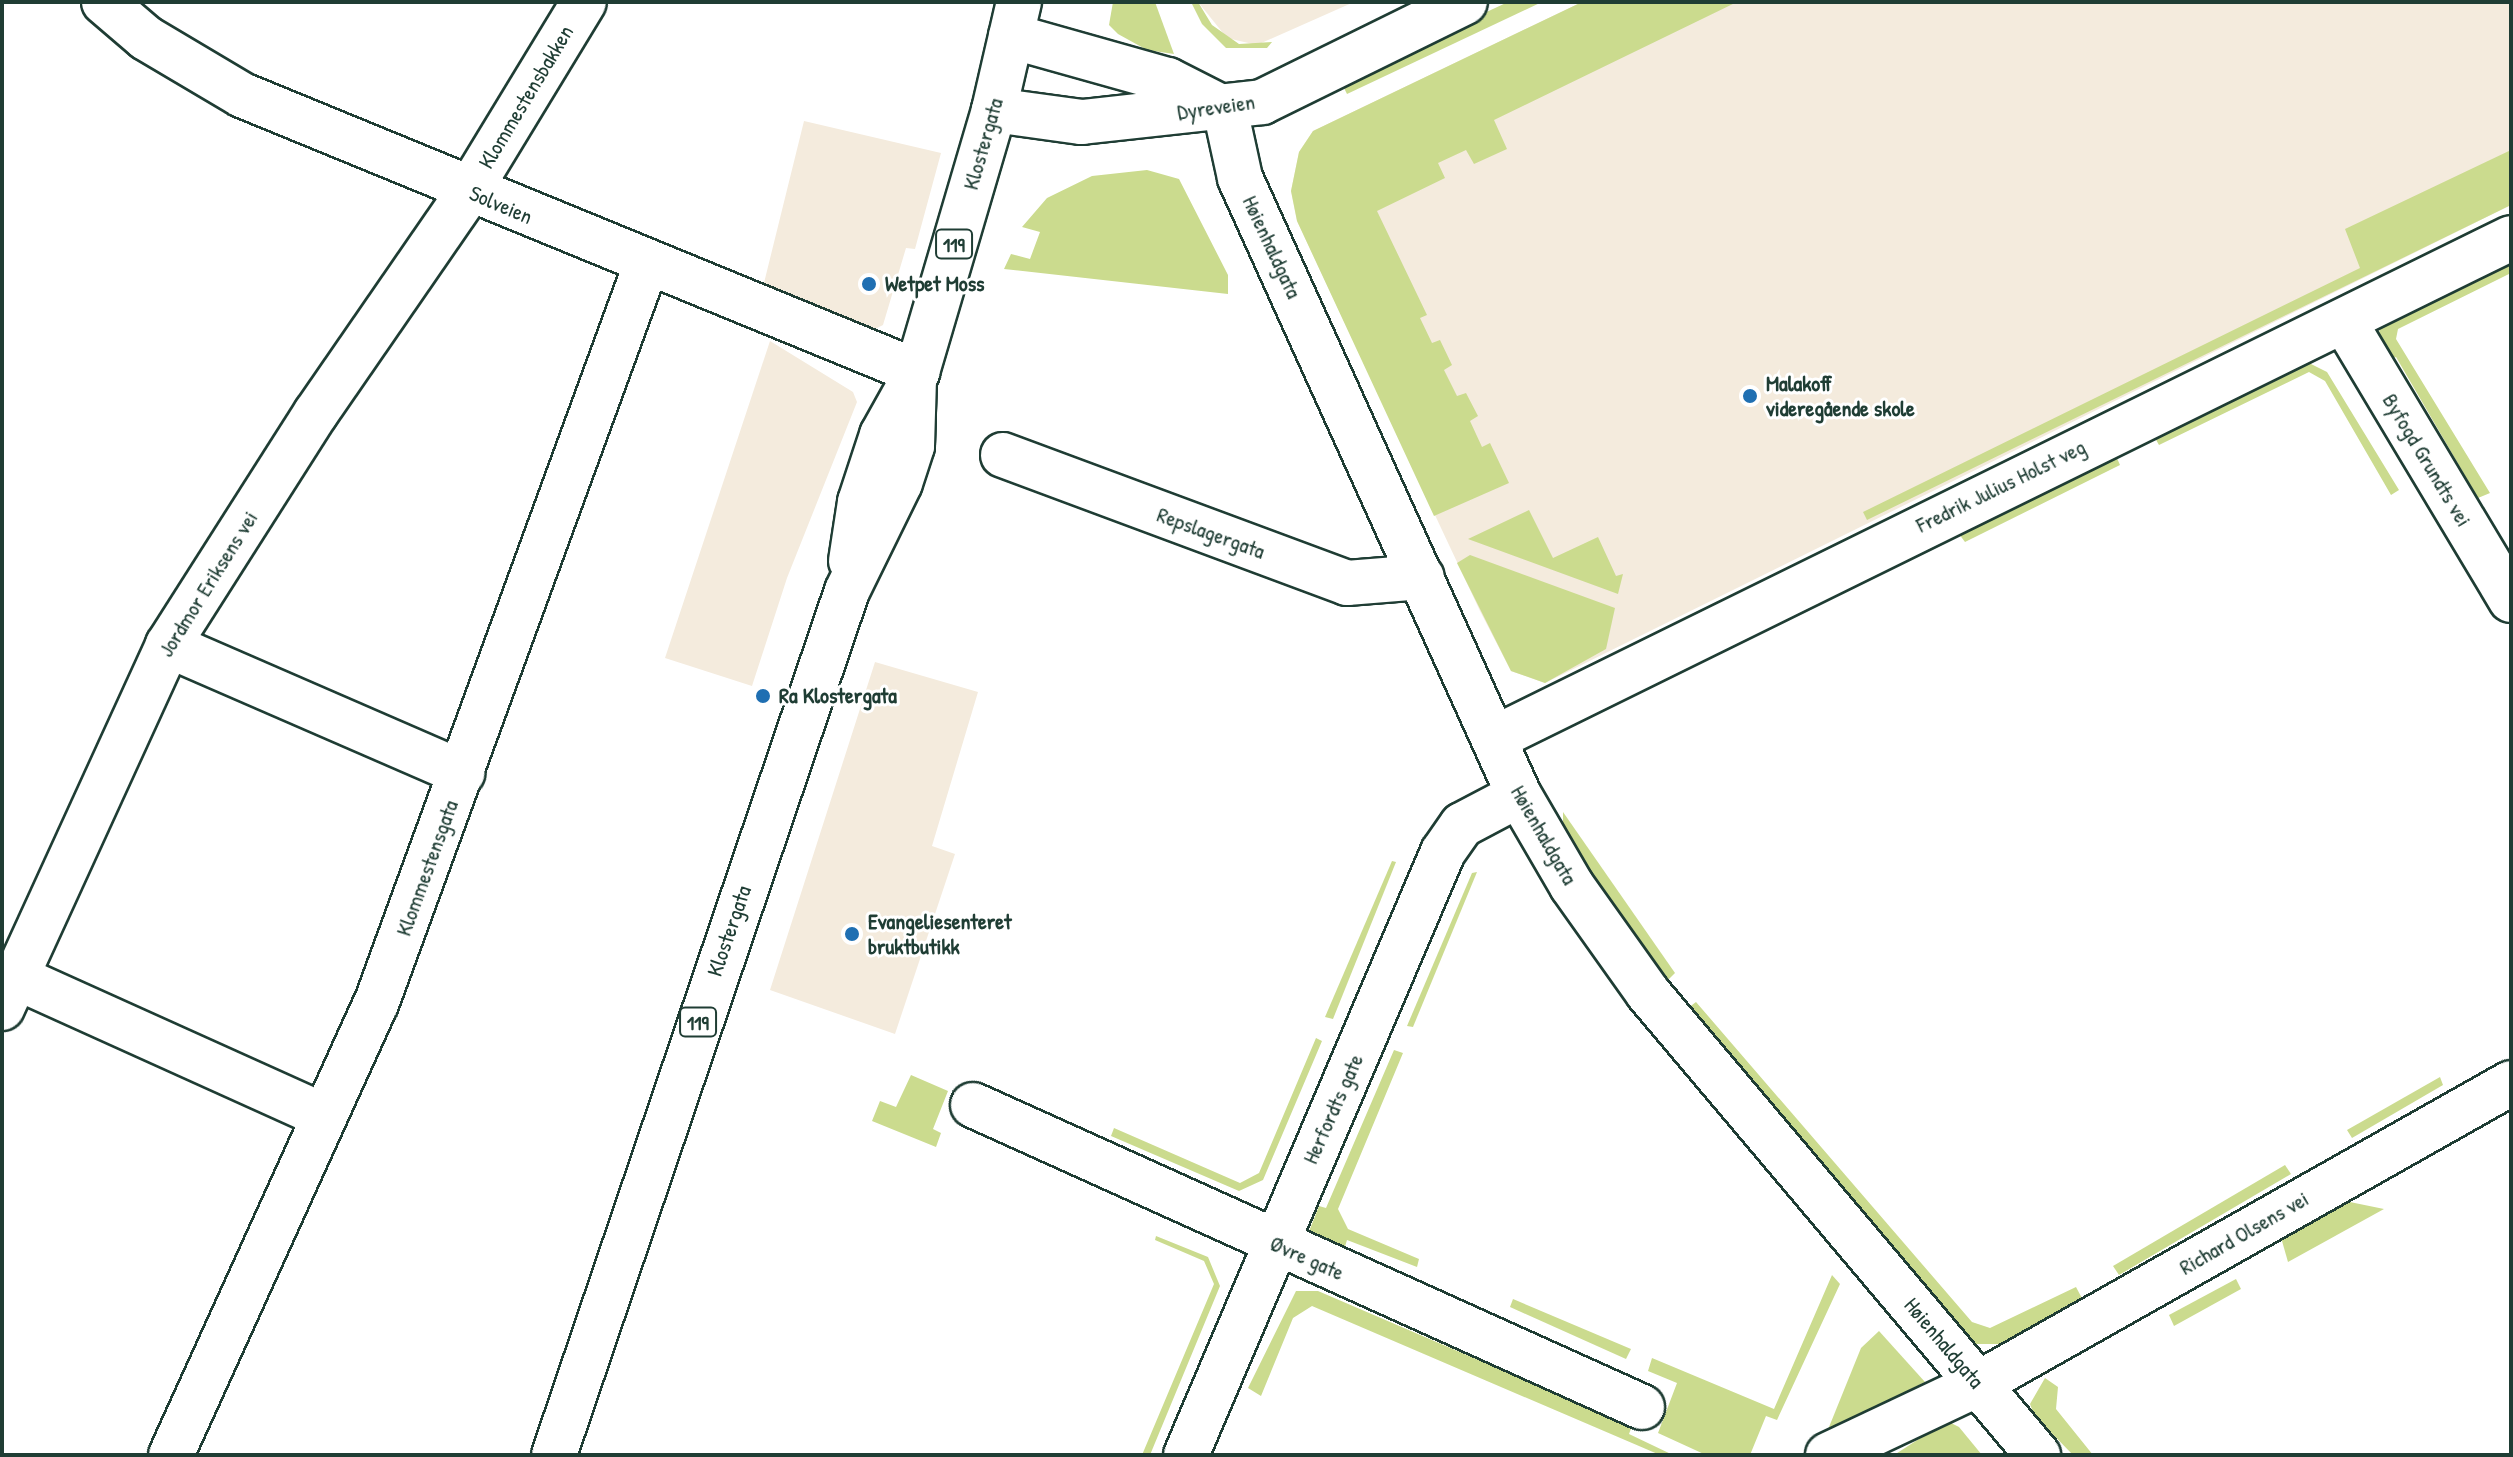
<!DOCTYPE html>
<meta charset="utf-8">
<style>
body{margin:0}
#map{position:relative;width:2513px;height:1457px;overflow:hidden;background:#fff;font-family:"Patrick Hand",sans-serif}
div>[style]{position:absolute}
.built>*{inset:0;background:#f4ebdd}
.green>*{inset:0;background:#cbdb8e}
.roads{filter:drop-shadow(2px 0 #1f3d34) drop-shadow(-2px 0 #1f3d34) drop-shadow(0 2px #1f3d34) drop-shadow(0 -2px #1f3d34)}
.street>*{height:44px;margin:-22px;padding:0 22px;transform-origin:22px;border-radius:22px;background:#fff}
.secondary>*{height:44px;margin:-22px;padding:0 22px;transform-origin:22px;border-radius:22px;background:#fff}
.primary>*{height:44px;margin:-22px;padding:0 22px;transform-origin:22px;border-radius:22px;background:#fff}
.dots>*{width:22px;height:22px;translate:-50% -50%;box-sizing:border-box;border:4px solid #fff;border-radius:50%}
span{translate:-50% -50%;white-space:nowrap;text-align:center;line-height:1.15;-webkit-text-stroke:6px #fff;paint-order:stroke}
.shield-label span{padding:2px 6px;background:#fff;border:2px solid;border-radius:6px;-webkit-text-stroke-width:0}
.shield-label{font-size:20px;color:#1f3d34;font-weight:700}
.street-label{font-size:22px;color:#1f3d34}
.poi-label{font-size:22px;color:#1f3d34;font-weight:700}
.left{translate:0 -50%;text-align:left}
.frame{position:absolute;inset:0;border:4px solid #1f3d34;pointer-events:none}
</style>
<div id="map">
<div class="built">
<i style="clip-path:polygon(1198px 2px,1354px 2px,1257px 45px,1227px 38px)"></i>
<i style="clip-path:polygon(1582px 2px,2511px 2px,2511px 205px,1545px 683px,1511px 671px,1480px 611px,1297px 221px,1291px 191px,1299px 152px,1313px 131px)"></i>
<i style="clip-path:polygon(804px 121px,941px 153px,915px 249px,906px 248px,883px 325px,861px 336px,762px 291px)"></i>
<i style="clip-path:polygon(770px 341px,853px 392px,857px 402px,787px 578px,752px 686px,665px 658px)"></i>
<i style="clip-path:polygon(875px 662px,978px 692px,932px 846px,955px 854px,895px 1034px,770px 990px)"></i>
</div>
<div class="green">
<i style="clip-path:polygon(1113px 2px,1155px 2px,1174px 54px,1147px 50px,1118px 34px,1109px 25px)"></i>
<i style="clip-path:polygon(1191px 2px,1198px 2px,1212px 25px,1239px 44px,1272px 42px,1267px 48px,1226px 48px,1202px 24px)"></i>
<i style="clip-path:polygon(1508px 2px,1542px 2px,1347px 94px,1342px 84px,1379px 62px)"></i>
<i style="clip-path:polygon(1582px 2px,1737px 2px,1494px 120px,1507px 149px,1474px 164px,1466px 150px,1438px 163px,1445px 178px,1377px 211px,1427px 315px,1420px 318px,1432px 343px,1440px 340px,1452px 365px,1444px 370px,1457px 396px,1466px 393px,1478px 416px,1470px 421px,1482px 447px,1490px 443px,1509px 483px,1434px 516px,1297px 221px,1291px 191px,1299px 152px,1313px 131px)"></i>
<i style="clip-path:polygon(2511px 150px,2511px 205px,1867px 520px,1863px 512px,2360px 268px,2345px 229px)"></i>
<i style="clip-path:polygon(1147px 170px,1179px 179px,1228px 275px,1228px 294px,1004px 269px,1011px 254px,1030px 259px,1040px 232px,1022px 227px,1047px 198px,1092px 176px)"></i>
<i style="clip-path:polygon(2511px 263px,2511px 273px,2398px 329px,2396px 339px,2490px 493px,2478px 498px,2396px 357px,2388px 360px,2378px 341px,2380px 327px)"></i>
<i style="clip-path:polygon(2309px 363px,2327px 372px,2399px 490px,2391px 495px,2325px 381px,2309px 372px,2159px 445px,2155px 438px)"></i>
<i style="clip-path:polygon(2116px 456px,2120px 465px,1965px 542px,1959px 534px)"></i>
<i style="clip-path:polygon(1529px 510px,1553px 558px,1598px 537px,1616px 576px,1623px 574px,1618px 594px,1468px 539px)"></i>
<i style="clip-path:polygon(1470px 555px,1615px 608px,1606px 649px,1545px 683px,1511px 671px,1457px 563px)"></i>
<i style="clip-path:polygon(1563px 812px,1675px 973px,1664px 984px,1600px 897px,1563px 824px)"></i>
<i style="clip-path:polygon(1392px 861px,1396px 862px,1333px 1019px,1325px 1017px)"></i>
<i style="clip-path:polygon(1477px 872px,1413px 1027px,1407px 1026px,1472px 873px)"></i>
<i style="clip-path:polygon(1696px 1002px,1972px 1322px,1990px 1328px,2076px 1287px,2085px 1304px,2005px 1344px,1976px 1344px,1959px 1333px,1684px 1011px)"></i>
<i style="clip-path:polygon(1316px 1038px,1322px 1041px,1263px 1180px,1239px 1191px,1111px 1136px,1114px 1128px,1240px 1183px,1259px 1173px)"></i>
<i style="clip-path:polygon(1394px 1050px,1403px 1053px,1338px 1209px,1348px 1229px,1419px 1259px,1417px 1267px,1347px 1240px,1343px 1253px,1308px 1234px,1319px 1206px,1326px 1208px)"></i>
<i style="clip-path:polygon(911px 1075px,948px 1091px,933px 1129px,941px 1133px,936px 1147px,872px 1121px,880px 1101px,896px 1107px)"></i>
<i style="clip-path:polygon(2440px 1077px,2443px 1085px,2352px 1138px,2347px 1130px)"></i>
<i style="clip-path:polygon(2285px 1165px,2291px 1174px,2119px 1275px,2113px 1266px)"></i>
<i style="clip-path:polygon(2345px 1201px,2384px 1209px,2288px 1262px,2280px 1234px)"></i>
<i style="clip-path:polygon(1156px 1236px,1208px 1257px,1220px 1286px,1150px 1455px,1142px 1455px,1214px 1284px,1204px 1261px,1155px 1240px)"></i>
<i style="clip-path:polygon(1832px 1275px,1840px 1284px,1777px 1420px,1766px 1416px,1750px 1455px,1706px 1455px,1658px 1433px,1677px 1383px,1648px 1371px,1652px 1358px,1774px 1409px)"></i>
<i style="clip-path:polygon(2236px 1279px,2241px 1289px,2174px 1326px,2169px 1315px)"></i>
<i style="clip-path:polygon(1296px 1291px,1318px 1291px,1583px 1405px,1603px 1403px,1635px 1418px,1629px 1434px,1673px 1455px,1660px 1455px,1312px 1306px,1293px 1318px,1261px 1396px,1248px 1388px)"></i>
<i style="clip-path:polygon(1513px 1299px,1631px 1349px,1626px 1359px,1510px 1307px)"></i>
<i style="clip-path:polygon(1879px 1331px,1925px 1382px,1827px 1432px,1861px 1348px)"></i>
<i style="clip-path:polygon(2045px 1378px,2058px 1387px,2056px 1409px,2093px 1455px,2073px 1455px,2034px 1415px,2030px 1404px)"></i>
<i style="clip-path:polygon(1947px 1421px,1959px 1427px,1982px 1455px,1894px 1455px)"></i>
</div>
<div class="roads">
<div class="street">
<i style="left:104px;top:2px;width:55px;rotate:40.6deg"></i>
<i style="left:146px;top:38px;width:112px;rotate:30.7deg"></i>
<i style="left:242px;top:95px;width:730px;rotate:22.31deg"></i>
<i style="left:2344px;top:321px;width:325px;rotate:59.1deg"></i>
<i style="left:1003px;top:455px;width:367px;rotate:20.4deg"></i>
<i style="left:1347px;top:583px;width:75px;rotate:-4.6deg"></i>
<i style="left:168px;top:645px;width:321px;rotate:23.5deg"></i>
<i style="left:1495px;top:738px;width:1132px;rotate:-26.2deg"></i>
<i style="left:16px;top:977px;width:338px;rotate:24.3deg"></i>
<i style="left:2px;top:1008px;width:399px;rotate:-65.4deg"></i>
<i style="left:168px;top:645px;width:275px;rotate:-57.5deg"></i>
<i style="left:316px;top:413px;width:270px;rotate:-55.4deg"></i>
<i style="left:469px;top:191px;width:221px;rotate:-58.7deg"></i>
<i style="left:973px;top:1105px;width:734px;rotate:24.3deg"></i>
<i style="left:171px;top:1455px;width:495px;rotate:-65.6deg"></i>
<i style="left:376px;top:1004px;width:787px;rotate:-69.93deg"></i>
<i style="left:1186px;top:1455px;width:655px;rotate:-66.92deg"></i>
<i style="left:1443px;top:852px;width:33px;rotate:-55deg"></i>
<i style="left:1462px;top:825px;width:64px;rotate:-27.8deg"></i>
<i style="left:1828px;top:1455px;width:166px;rotate:-25.3deg"></i>
<i style="left:1978px;top:1384px;width:612px;rotate:-29.45deg"></i>
</div>
<div class="secondary">
<i style="left:1011px;top:36px;width:163px;rotate:15.7deg"></i>
<i style="left:1168px;top:80px;width:64px;rotate:27deg"></i>
<i style="left:1225px;top:109px;width:71px;rotate:77.7deg"></i>
<i style="left:1240px;top:178px;width:677px;rotate:65.67deg"></i>
<i style="left:1519px;top:795px;width:105px;rotate:59.8deg"></i>
<i style="left:1572px;top:886px;width:131px;rotate:54.6deg"></i>
<i style="left:1648px;top:993px;width:605px;rotate:49.83deg"></i>
<i style="left:994px;top:110px;width:89px;rotate:7.8deg"></i>
<i style="left:1082px;top:122px;width:181px;rotate:-6.3deg"></i>
<i style="left:1262px;top:102px;width:226px;rotate:-26.2deg"></i>
</div>
<div class="primary">
<i style="left:851px;top:561px;width:60px;rotate:-81.3deg"></i>
<i style="left:860px;top:502px;width:71px;rotate:-71.8deg"></i>
<i style="left:882px;top:435px;width:72px;rotate:-60.9deg"></i>
<i style="left:917px;top:372px;width:273px;rotate:-73.6deg"></i>
<i style="left:994px;top:110px;width:111px;rotate:-77deg"></i>
<i style="left:554px;top:1455px;width:912px;rotate:-71.27deg"></i>
<i style="left:847px;top:591px;width:120px;rotate:-63.9deg"></i>
<i style="left:900px;top:483px;width:39px;rotate:-72deg"></i>
<i style="left:912px;top:446px;width:69px;rotate:-88.3deg"></i>
</div>
</div>
<div class="dots">
<i style="left:869px;top:284px;background:#1f6fb2"></i>
<i style="left:1750px;top:396px;background:#1f6fb2"></i>
<i style="left:763px;top:696px;background:#1f6fb2"></i>
<i style="left:852px;top:934px;background:#1f6fb2"></i>
</div>
<div class="shield-label">
<span style="left:954px;top:244px">119</span>
<span style="left:698px;top:1022px">119</span>
</div>
<div class="street-label">
<span style="left:526px;top:97px;rotate:-59deg">Klommestensbakken</span>
<span style="left:1216px;top:107px;rotate:-8deg">Dyreveien</span>
<span style="left:983px;top:144px;rotate:-74deg">Klostergata</span>
<span style="left:501px;top:205px;rotate:23deg">Solveien</span>
<span style="left:1272px;top:247px;rotate:65deg">Høienhaldgata</span>
<span style="left:2427px;top:460px;rotate:59deg">Byfogd Grundts vei</span>
<span style="left:2001px;top:486px;rotate:-26deg">Fredrik Julius Holst veg</span>
<span style="left:1211px;top:533px;rotate:20deg">Repslagergata</span>
<span style="left:208px;top:584px;rotate:-58deg">Jordmor Eriksens vei</span>
<span style="left:1544px;top:835px;rotate:60deg">Høienhaldgata</span>
<span style="left:427px;top:868px;rotate:-70deg">Klommestensgata</span>
<span style="left:729px;top:931px;rotate:-71deg">Klostergata</span>
<span style="left:1333px;top:1109px;rotate:-66deg">Herfordts gate</span>
<span style="left:2244px;top:1233px;rotate:-30deg">Richard Olsens vei</span>
<span style="left:1307px;top:1258px;rotate:24deg">Øvre gate</span>
<span style="left:1944px;top:1343px;rotate:50deg">Høienhaldgata</span>
</div>
<div class="poi-label">
<span class="left" style="left:885px;top:284px">Wetpet Moss</span>
<span class="left" style="left:1766px;top:396px">Malakoff<br>videregående skole</span>
<span class="left" style="left:779px;top:696px">Ra Klostergata</span>
<span class="left" style="left:868px;top:934px">Evangeliesenteret<br>bruktbutikk</span>
</div>
<div class="frame"></div>
</div>
